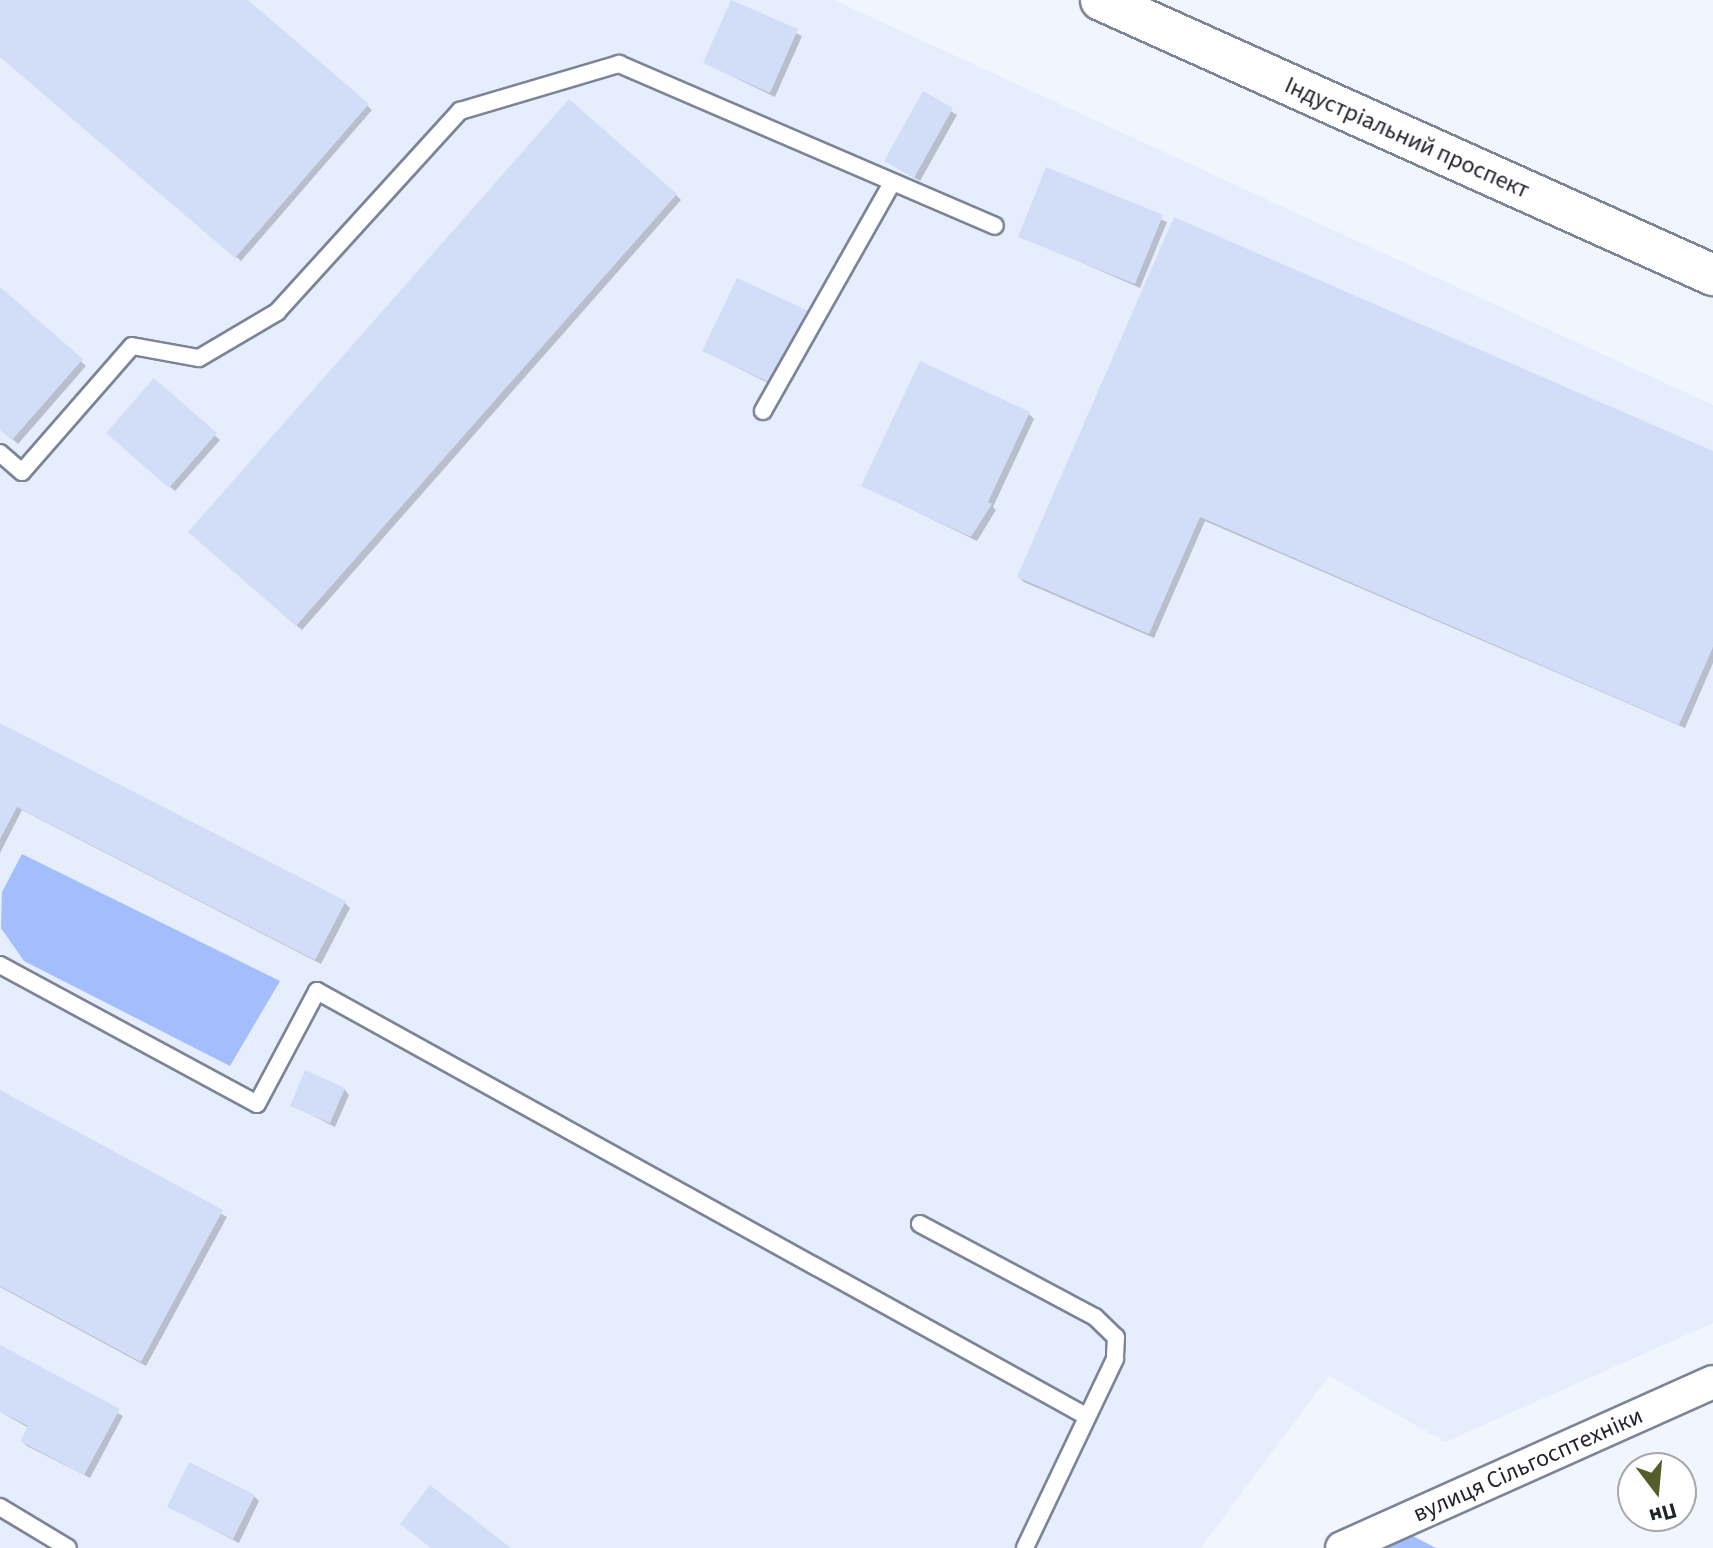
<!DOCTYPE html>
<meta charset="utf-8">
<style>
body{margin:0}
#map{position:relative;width:1713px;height:1548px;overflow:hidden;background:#f1f5fd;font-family:"Source Sans 3",sans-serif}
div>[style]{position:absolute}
.built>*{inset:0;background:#e6eefe}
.forest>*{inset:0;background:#a4befd}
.shadow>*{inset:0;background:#0003}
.building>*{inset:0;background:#d2ddf7}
.roads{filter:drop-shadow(2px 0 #7c8497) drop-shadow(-2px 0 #7c8497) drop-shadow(0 2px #7c8497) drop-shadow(0 -2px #7c8497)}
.service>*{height:16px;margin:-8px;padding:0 8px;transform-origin:8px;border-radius:8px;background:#fff}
.minor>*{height:32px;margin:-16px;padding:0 16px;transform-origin:16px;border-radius:16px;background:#fff}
.tertiary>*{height:40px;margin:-20px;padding:0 20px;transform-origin:20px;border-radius:20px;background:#fff}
span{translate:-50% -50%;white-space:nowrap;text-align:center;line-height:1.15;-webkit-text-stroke:8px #fff;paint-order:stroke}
.street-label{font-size:24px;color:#21242b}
.north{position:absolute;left:1617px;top:1452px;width:80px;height:80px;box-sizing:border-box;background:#fff;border:2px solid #a6a7aa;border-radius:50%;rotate:164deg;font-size:22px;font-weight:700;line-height:32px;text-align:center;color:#21242b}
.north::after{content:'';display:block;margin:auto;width:28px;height:36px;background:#555c2b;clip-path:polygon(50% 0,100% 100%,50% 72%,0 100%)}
</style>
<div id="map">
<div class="built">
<i style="clip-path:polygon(0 0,834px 0,1713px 405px,1713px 1323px,1445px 1442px,1329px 1376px,1201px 1548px,0 1548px)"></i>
</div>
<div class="forest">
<i style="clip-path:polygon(22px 854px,280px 981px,230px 1066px,24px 961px,1px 928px,2px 892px)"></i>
<i style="clip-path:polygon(1409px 1534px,1436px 1548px,1385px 1548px)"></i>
</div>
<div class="shadow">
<i style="clip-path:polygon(0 0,245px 0,372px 110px,241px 261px,0 55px)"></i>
<i style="clip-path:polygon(732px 2px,802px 36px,775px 97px,705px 63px)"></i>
<i style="clip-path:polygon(924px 94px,957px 115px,920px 181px,886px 160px)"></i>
<i style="clip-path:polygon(1048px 170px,1167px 222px,1140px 288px,1021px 236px)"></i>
<i style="clip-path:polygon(676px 195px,681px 200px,302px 630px,195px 537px)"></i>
<i style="clip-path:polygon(1175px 220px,1713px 453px,1713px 663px,1685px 728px,1205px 521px,1154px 638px,1024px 582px,1019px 577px)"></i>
<i style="clip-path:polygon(0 290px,86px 366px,18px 444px,0 428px)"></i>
<i style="clip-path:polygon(808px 313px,813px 318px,780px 389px,704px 351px)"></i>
<i style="clip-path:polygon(154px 381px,220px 440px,175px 491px,114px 438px)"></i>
<i style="clip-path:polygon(1029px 414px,1034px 419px,993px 507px,996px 510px,977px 541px,864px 486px)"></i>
<i style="clip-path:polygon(0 725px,345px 903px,350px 908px,321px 964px,22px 810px,0 853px)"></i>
<i style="clip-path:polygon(344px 1089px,349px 1095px,335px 1127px,292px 1105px)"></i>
<i style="clip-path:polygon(0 1092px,227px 1217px,146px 1366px,0 1287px)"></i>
<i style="clip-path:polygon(0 1348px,123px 1416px,90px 1478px,27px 1446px,22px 1441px,29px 1428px,0 1412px)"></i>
<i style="clip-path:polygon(254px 1496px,259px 1501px,239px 1543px,170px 1507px)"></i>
</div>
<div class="building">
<i style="clip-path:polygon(0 0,248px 0,369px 104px,235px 258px,0 57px)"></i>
<i style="clip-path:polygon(731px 0,798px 29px,770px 93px,703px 63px)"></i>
<i style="clip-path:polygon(923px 91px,953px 108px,914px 178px,884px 161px)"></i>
<i style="clip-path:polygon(569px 99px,677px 194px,296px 626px,188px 532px)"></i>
<i style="clip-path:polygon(1046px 167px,1163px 215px,1135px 284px,1018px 237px)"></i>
<i style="clip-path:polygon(1174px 217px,1713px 451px,1713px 647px,1679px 725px,1200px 517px,1149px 634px,1017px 577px)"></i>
<i style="clip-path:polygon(737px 278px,809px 311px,775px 385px,702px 351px)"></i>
<i style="clip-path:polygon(0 287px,83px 359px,12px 440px,0 430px)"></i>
<i style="clip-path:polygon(920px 361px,1030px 412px,988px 502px,992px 504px,971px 537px,861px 486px)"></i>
<i style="clip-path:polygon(154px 378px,217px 433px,169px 488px,106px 433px)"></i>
<i style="clip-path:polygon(0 723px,346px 901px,315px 960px,17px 807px,0 839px)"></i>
<i style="clip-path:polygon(305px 1070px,345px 1088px,330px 1123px,290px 1106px)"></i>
<i style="clip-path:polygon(0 1090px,223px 1210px,141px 1362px,0 1286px)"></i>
<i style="clip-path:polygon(0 1345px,120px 1409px,84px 1475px,20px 1441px,28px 1426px,0 1412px)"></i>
<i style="clip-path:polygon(189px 1462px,255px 1495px,233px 1539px,167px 1507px)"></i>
<i style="clip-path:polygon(430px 1485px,511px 1548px,431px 1548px,400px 1524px)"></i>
</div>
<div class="roads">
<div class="service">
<i style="left:763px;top:411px;width:262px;rotate:-60.5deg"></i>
<i style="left:0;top:453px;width:29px;rotate:41deg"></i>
<i style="left:22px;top:472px;width:167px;rotate:-48.9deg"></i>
<i style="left:132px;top:346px;width:68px;rotate:10.2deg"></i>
<i style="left:199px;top:358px;width:91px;rotate:-30.5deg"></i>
<i style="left:277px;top:312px;width:272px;rotate:-47.7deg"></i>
<i style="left:460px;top:111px;width:166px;rotate:-16.5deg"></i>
<i style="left:619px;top:64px;width:409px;rotate:23.3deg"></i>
<i style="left:0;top:965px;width:292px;rotate:28.4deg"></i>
<i style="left:257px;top:1104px;width:128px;rotate:-62deg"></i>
<i style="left:317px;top:991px;width:876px;rotate:28.93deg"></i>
<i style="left:920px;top:1224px;width:198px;rotate:28deg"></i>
<i style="left:1095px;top:1317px;width:29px;rotate:44deg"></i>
<i style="left:1116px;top:1337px;width:22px;rotate:93deg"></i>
<i style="left:1115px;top:1359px;width:209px;rotate:115.5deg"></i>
<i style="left:0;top:1507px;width:79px;rotate:31.1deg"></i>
</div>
<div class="minor">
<i style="left:1342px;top:1548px;width:406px;rotate:-24.1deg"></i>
</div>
<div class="tertiary">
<i style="left:1101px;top:0;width:671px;rotate:24.2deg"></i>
</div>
</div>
<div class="street-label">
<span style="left:1407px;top:138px;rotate:24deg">Індустріальний проспект</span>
<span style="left:1528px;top:1465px;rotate:-24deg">вулиця Сільгосптехніки</span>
</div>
<div class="north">Пн</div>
</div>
